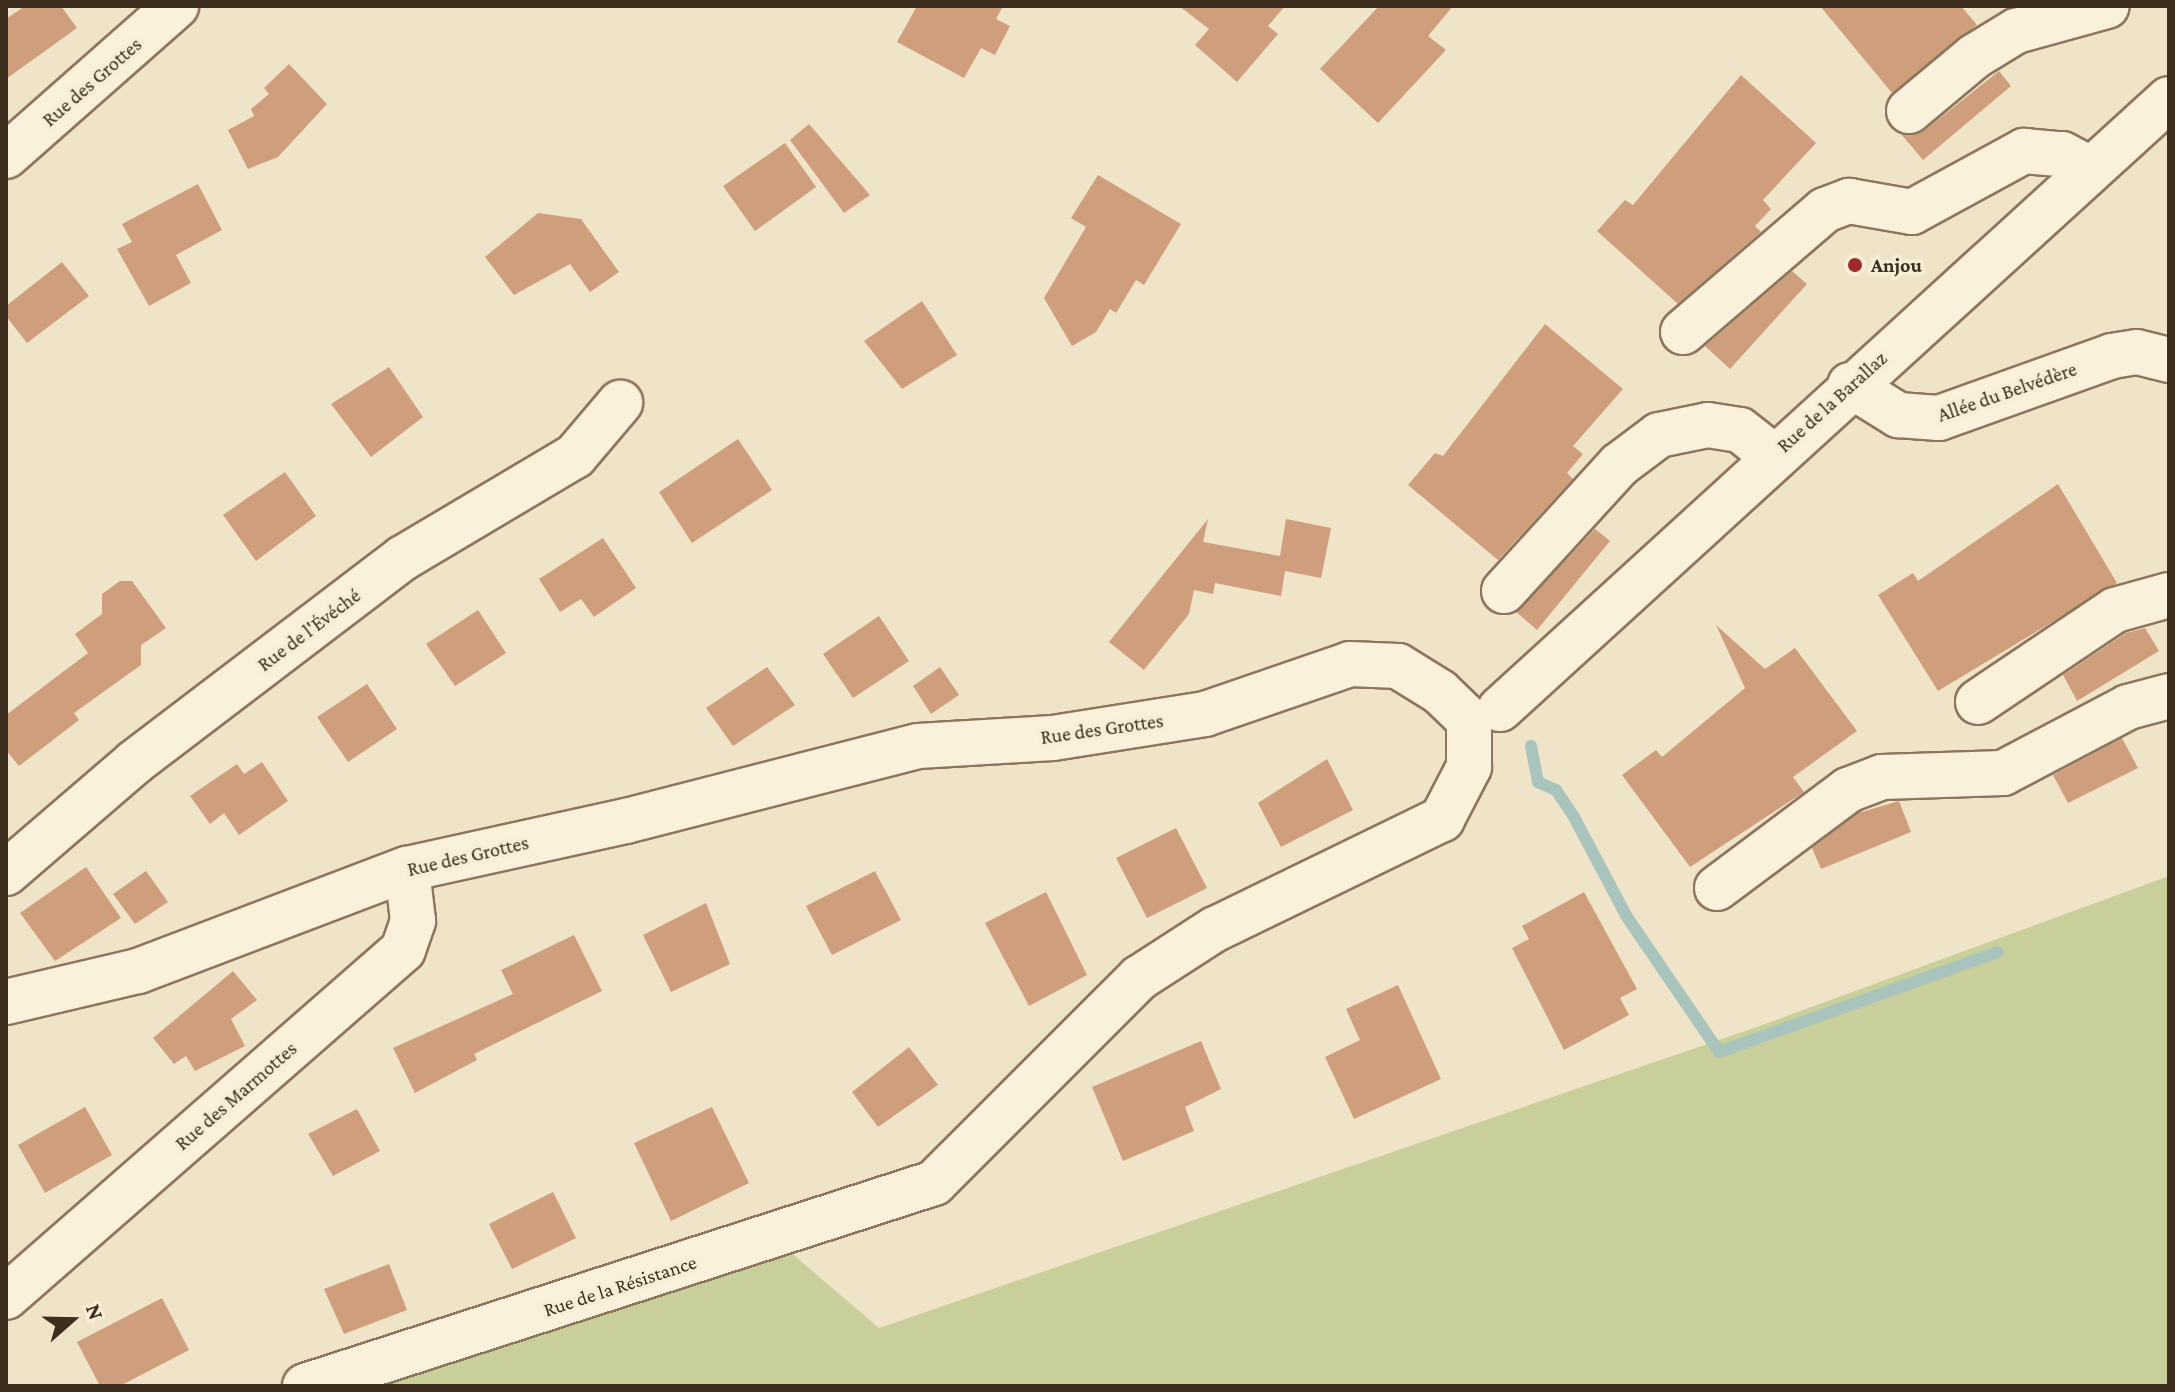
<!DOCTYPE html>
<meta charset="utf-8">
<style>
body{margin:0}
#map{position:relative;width:2175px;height:1392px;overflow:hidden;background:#f0e4c8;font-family:"Crimson Pro",serif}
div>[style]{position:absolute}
.green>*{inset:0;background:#c9cf9b}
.stream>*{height:12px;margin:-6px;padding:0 6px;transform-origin:6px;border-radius:6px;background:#a9c4bc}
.building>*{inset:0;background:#cf9f7d}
.roads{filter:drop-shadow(2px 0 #8d765c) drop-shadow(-2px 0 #8d765c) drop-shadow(0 2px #8d765c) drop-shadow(0 -2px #8d765c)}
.minor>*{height:44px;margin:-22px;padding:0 22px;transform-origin:22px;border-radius:22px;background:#faf1dc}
.dots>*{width:22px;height:22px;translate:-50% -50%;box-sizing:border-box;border:4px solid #f7eed8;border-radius:50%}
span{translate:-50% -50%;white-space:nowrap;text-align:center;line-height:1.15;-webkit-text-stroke:7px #f7eed8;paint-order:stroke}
.street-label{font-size:20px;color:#3d2e20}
.poi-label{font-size:20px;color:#3d2e20;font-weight:700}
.left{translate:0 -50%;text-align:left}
.frame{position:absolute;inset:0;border:8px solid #3d2e20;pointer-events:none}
.north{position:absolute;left:32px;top:1280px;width:80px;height:80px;-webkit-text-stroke:6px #f7eed8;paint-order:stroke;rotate:70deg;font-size:22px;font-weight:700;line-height:32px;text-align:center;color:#3d2e20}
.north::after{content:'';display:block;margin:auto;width:28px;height:36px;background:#3d2e20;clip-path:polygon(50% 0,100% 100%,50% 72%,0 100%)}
</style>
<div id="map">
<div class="green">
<i style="clip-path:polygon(2169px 876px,2169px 1386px,352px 1386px,789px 1251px,879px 1328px,1754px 1028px)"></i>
</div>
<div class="stream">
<i style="left:1531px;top:746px;width:37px;rotate:79deg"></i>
<i style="left:1538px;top:782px;width:20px;rotate:24deg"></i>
<i style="left:1556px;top:790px;width:32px;rotate:56deg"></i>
<i style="left:1574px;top:817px;width:113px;rotate:62.1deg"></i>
<i style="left:1627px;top:917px;width:163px;rotate:55.7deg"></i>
<i style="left:1719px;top:1052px;width:296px;rotate:-19.7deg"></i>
</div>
<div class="building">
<i style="clip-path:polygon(25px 6px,61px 6px,77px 28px,6px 79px,6px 19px)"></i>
<i style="clip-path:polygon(917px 6px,1003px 6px,996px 19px,1010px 26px,995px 55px,981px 48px,964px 78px,897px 42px)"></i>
<i style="clip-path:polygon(1179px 6px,1285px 6px,1268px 26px,1278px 34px,1237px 82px,1195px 45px,1209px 29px)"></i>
<i style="clip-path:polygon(1379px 6px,1453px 6px,1428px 36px,1446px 50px,1378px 123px,1320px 69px)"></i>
<i style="clip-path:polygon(1820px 6px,1961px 6px,1977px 25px,1892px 93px)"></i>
<i style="clip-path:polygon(289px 64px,327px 104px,278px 157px,248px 169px,228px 130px,254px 116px,251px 109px,269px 94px,264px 88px)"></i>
<i style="clip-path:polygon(1999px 71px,2011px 86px,1923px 160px,1902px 135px,1925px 130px)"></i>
<i style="clip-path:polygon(1741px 75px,1816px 143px,1763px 200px,1771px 209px,1755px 226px,1761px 232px,1678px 304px,1597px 231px,1625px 200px,1633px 205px)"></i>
<i style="clip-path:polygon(809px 124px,870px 195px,844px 213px,790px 140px)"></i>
<i style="clip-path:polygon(785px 143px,816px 187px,755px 231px,723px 186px)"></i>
<i style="clip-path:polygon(1098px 175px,1181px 224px,1144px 285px,1136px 280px,1116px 313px,1110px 309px,1096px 332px,1072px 346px,1044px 298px,1086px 227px,1071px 218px)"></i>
<i style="clip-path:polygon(198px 184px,222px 230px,176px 255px,191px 283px,149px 306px,117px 249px,132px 242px,122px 224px)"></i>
<i style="clip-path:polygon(538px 213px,581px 219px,619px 272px,590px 292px,570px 264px,514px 295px,485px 257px)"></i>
<i style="clip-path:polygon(62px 262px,89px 296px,27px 343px,6px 316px,6px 306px)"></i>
<i style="clip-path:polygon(1792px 271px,1807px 284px,1730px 369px,1705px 346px)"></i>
<i style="clip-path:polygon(922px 301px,957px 355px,902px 389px,864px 341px)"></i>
<i style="clip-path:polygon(1545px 324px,1623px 389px,1573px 446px,1583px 454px,1567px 473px,1573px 479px,1498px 560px,1408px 485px,1435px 453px,1443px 456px)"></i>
<i style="clip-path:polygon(389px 367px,423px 417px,371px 457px,331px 404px)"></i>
<i style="clip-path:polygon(738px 439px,772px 490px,692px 543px,659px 492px)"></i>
<i style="clip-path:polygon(285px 472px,316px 516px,256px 561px,223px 515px)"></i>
<i style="clip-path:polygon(2058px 484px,2117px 583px,1938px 691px,1878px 595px,1913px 573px,1918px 581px)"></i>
<i style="clip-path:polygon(1208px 519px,1203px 542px,1280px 556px,1286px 519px,1331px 528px,1321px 578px,1285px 571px,1281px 596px,1215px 583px,1213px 594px,1194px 590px,1189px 614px,1144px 670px,1109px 642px)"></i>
<i style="clip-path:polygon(1595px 529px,1610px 541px,1537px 630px,1516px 612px)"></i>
<i style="clip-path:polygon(603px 538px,636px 588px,594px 617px,581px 599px,560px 612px,539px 579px)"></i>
<i style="clip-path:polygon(120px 581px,132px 581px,166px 628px,141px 645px,141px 665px,74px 713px,79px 720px,19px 766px,6px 750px,6px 715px,88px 653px,75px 634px,102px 614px,102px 594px)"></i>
<i style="clip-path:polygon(478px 610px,506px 653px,455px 686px,426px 644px)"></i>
<i style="clip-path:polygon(879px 616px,909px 661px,853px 698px,823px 654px)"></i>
<i style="clip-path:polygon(1716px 625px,1765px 669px,1795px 648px,1857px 731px,1793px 777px,1804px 792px,1690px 867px,1622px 775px,1656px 750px,1662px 757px,1745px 688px)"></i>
<i style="clip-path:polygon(2145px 628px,2159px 651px,2077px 701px,2063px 675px,2126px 633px)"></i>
<i style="clip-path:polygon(767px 667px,795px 705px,733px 746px,706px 708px)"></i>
<i style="clip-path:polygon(940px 667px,959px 695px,931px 714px,913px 686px)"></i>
<i style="clip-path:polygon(367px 684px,397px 729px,348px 762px,317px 717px)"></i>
<i style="clip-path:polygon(2122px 738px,2138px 768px,2068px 803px,2053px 775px)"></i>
<i style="clip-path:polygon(1327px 759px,1353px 810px,1281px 847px,1258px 803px)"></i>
<i style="clip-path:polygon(262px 762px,288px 801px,239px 835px,224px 813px,210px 824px,190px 796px,237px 764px,244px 774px)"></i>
<i style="clip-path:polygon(1899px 801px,1911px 832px,1821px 869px,1812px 848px,1858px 813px)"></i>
<i style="clip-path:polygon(1176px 828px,1207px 888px,1147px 918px,1116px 858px)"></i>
<i style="clip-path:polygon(86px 867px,121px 918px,55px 961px,20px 913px)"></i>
<i style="clip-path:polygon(146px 871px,168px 902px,135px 924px,113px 894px)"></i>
<i style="clip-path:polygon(875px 871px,901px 920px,832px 955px,806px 906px)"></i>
<i style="clip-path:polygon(1046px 892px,1087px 975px,1029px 1006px,985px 923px)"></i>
<i style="clip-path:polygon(1584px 892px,1637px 989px,1620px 998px,1629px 1015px,1564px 1050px,1512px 948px,1529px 939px,1522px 926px)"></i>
<i style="clip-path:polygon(706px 903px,730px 964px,671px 992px,643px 935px)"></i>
<i style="clip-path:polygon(574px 935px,602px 991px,474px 1054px,477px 1060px,415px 1093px,393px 1048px,513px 994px,501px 970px)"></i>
<i style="clip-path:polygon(233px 971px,257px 1000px,231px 1019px,245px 1046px,195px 1071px,186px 1056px,174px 1064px,153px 1038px)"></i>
<i style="clip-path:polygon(1398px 985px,1441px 1079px,1354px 1119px,1325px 1057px,1360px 1040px,1346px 1009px)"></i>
<i style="clip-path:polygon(1201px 1041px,1221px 1089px,1185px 1107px,1194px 1131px,1123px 1161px,1092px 1087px)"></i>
<i style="clip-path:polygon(909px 1047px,938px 1085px,878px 1127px,852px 1092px)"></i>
<i style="clip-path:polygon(85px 1107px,112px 1155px,45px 1193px,18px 1145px)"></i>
<i style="clip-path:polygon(712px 1107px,749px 1183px,671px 1221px,634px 1143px)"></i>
<i style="clip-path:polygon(357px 1109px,380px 1151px,333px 1176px,308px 1134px)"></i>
<i style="clip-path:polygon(553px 1192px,576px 1238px,512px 1269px,489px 1224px)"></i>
<i style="clip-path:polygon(389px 1264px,407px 1310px,344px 1334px,324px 1289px)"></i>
<i style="clip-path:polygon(162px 1298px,189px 1350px,120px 1386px,100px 1386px,77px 1342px)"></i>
</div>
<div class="roads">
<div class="minor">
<i style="left:1909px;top:111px;width:86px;rotate:-39.8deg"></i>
<i style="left:1975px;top:56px;width:48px;rotate:-31.4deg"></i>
<i style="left:2016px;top:31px;width:94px;rotate:-15.4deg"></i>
<i style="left:6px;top:156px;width:227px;rotate:-41.4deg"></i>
<i style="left:1683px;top:332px;width:187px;rotate:-40.7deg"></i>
<i style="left:1825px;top:210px;width:26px;rotate:-21deg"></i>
<i style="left:1849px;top:201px;width:64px;rotate:9.9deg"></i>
<i style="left:1912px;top:212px;width:128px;rotate:-28.6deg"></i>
<i style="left:2024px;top:151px;width:38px;rotate:5deg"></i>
<i style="left:2062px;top:154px;width:32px;rotate:28deg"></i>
<i style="left:1850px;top:385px;width:57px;rotate:32deg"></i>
<i style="left:1898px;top:415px;width:41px;rotate:4.2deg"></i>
<i style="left:1939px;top:418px;width:184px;rotate:-19.7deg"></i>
<i style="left:2112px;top:356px;width:25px;rotate:-9deg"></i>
<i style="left:2137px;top:352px;width:33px;rotate:14deg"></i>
<i style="left:1504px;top:591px;width:171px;rotate:-47.6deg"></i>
<i style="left:1619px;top:465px;width:50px;rotate:-36.9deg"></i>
<i style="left:1659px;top:435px;width:50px;rotate:-11.5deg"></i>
<i style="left:1708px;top:425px;width:32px;rotate:9deg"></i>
<i style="left:1740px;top:430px;width:42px;rotate:38.2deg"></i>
<i style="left:1978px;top:702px;width:165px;rotate:-33.9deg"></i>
<i style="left:2115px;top:610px;width:56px;rotate:-15.5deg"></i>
<i style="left:1500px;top:709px;width:905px;rotate:-42.36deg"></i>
<i style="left:6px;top:873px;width:170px;rotate:-40.7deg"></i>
<i style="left:135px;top:762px;width:337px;rotate:-37.3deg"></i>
<i style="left:403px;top:558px;width:200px;rotate:-30.7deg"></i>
<i style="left:575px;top:456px;width:70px;rotate:-49.7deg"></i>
<i style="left:1717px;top:888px;width:164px;rotate:-36.8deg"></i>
<i style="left:1848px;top:790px;width:36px;rotate:-21deg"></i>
<i style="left:1882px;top:777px;width:121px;rotate:-1.9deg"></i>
<i style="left:2003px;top:773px;width:141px;rotate:-27.8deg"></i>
<i style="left:2128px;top:707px;width:42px;rotate:-15deg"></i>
<i style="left:6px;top:1002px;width:136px;rotate:-13.2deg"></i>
<i style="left:138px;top:971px;width:288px;rotate:-20.8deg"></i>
<i style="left:407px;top:869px;width:224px;rotate:-12.4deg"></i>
<i style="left:626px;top:821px;width:301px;rotate:-14.4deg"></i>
<i style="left:918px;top:746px;width:135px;rotate:-3.4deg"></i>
<i style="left:1053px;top:738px;width:154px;rotate:-9deg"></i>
<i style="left:1205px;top:714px;width:153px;rotate:-19deg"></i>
<i style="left:1350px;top:664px;width:48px;rotate:2.4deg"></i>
<i style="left:1398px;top:666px;width:49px;rotate:31.8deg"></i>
<i style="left:1440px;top:692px;width:40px;rotate:44deg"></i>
<i style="left:1469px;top:720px;width:47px;rotate:90deg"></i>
<i style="left:1469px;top:767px;width:59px;rotate:117.4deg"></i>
<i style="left:1442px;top:819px;width:252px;rotate:154.1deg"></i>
<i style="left:1215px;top:929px;width:90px;rotate:147.2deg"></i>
<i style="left:1139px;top:978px;width:290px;rotate:135deg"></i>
<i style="left:934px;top:1183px;width:661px;rotate:162.11deg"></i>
<i style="left:6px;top:1297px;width:527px;rotate:-41.16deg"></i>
<i style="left:403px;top:950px;width:31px;rotate:-71deg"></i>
<i style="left:413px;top:921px;width:52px;rotate:-96.6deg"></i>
</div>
</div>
<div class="dots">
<i style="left:1855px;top:265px;background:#9e2a2b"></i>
</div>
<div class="street-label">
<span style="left:92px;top:82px;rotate:-41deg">Rue des Grottes</span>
<span style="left:2007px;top:392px;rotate:-19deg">Allée du Belvédère</span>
<span style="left:1832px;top:402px;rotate:-42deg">Rue de la Barallaz</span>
<span style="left:309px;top:630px;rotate:-37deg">Rue de l'Évéché</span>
<span style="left:1102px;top:729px;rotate:-8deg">Rue des Grottes</span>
<span style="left:468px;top:856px;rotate:-13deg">Rue des Grottes</span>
<span style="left:236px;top:1096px;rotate:-41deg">Rue des Marmottes</span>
<span style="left:620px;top:1286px;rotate:-18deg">Rue de la Résistance</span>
</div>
<div class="poi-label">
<span class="left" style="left:1871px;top:265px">Anjou</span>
</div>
<div class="frame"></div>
<div class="north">N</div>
</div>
